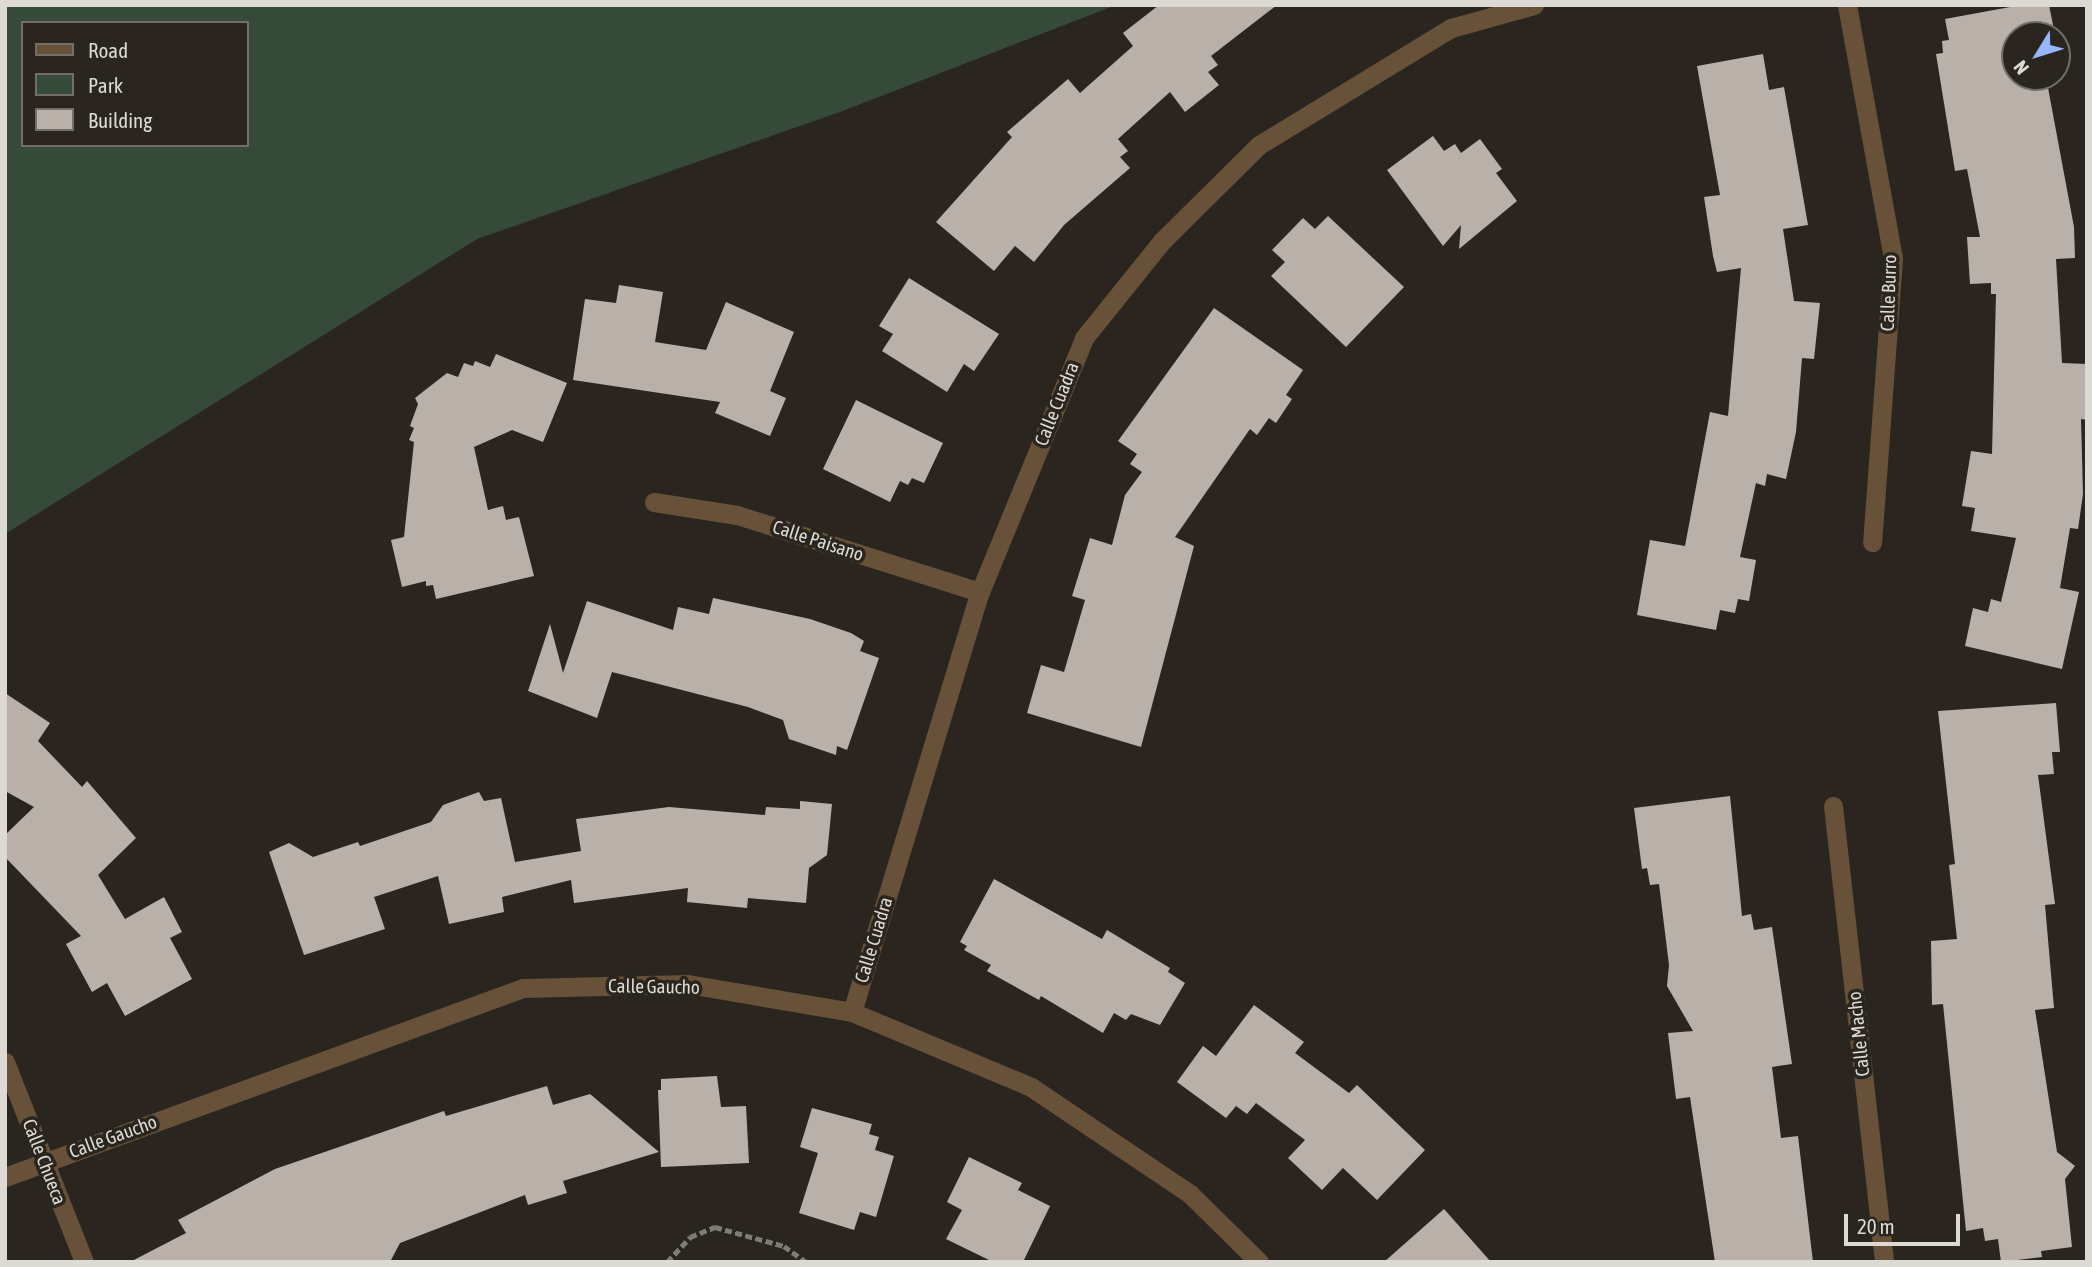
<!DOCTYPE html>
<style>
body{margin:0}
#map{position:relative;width:2092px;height:1267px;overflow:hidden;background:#2a261f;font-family:"Asap Condensed",sans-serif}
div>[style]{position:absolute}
.green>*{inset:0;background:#354a39}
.building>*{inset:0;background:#b9b1a9}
.path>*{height:4.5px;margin-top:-2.25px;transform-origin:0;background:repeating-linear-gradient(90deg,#7f7c76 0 7px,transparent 0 10.5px)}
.minor>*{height:19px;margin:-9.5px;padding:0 9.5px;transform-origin:9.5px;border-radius:9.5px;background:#675139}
span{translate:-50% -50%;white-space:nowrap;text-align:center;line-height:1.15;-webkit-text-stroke:7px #2a261f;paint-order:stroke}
.street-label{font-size:19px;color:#dddad5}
.frame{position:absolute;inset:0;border:7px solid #dddad5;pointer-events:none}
.legend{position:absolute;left:21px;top:21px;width:228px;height:126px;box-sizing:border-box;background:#2a261f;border:2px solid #726e68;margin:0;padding:9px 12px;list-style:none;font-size:21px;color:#dddad5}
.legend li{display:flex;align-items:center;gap:14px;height:35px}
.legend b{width:35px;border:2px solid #726e68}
.north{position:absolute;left:2001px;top:21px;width:70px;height:70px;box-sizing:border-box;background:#2a261f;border:2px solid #726e68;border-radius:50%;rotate:232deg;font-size:19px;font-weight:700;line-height:28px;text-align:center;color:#dddad5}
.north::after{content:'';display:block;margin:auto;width:24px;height:32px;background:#94b7fd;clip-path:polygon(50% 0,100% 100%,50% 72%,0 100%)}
.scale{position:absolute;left:1844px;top:1214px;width:116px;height:32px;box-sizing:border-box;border:4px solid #dddad5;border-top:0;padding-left:9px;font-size:21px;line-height:24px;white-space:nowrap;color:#dddad5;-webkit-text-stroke:5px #2a261f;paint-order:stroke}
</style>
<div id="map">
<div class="green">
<i style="clip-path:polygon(evenodd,5px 5px,1116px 5px,840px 112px,477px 239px,5px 534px,5px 5px,23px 23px,247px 23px,247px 145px,23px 145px,23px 23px)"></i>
</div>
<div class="building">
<i style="clip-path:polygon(1159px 5px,1277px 5px,1211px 56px,1218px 65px,1208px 72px,1219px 85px,1185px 112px,1170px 92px,1118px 139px,1128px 151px,1120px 157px,1130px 168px,1064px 225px,1034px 262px,1015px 246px,994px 271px,936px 222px,1012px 137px,1007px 132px,1068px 79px,1080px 93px,1133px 46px,1123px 33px)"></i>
<i style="clip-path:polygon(2021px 5px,2049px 5px,2055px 35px,2015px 35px,2015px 77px,2046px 77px,2074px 227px,2075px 258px,2056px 259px,2062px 363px,2087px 364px,2087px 420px,2081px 419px,2083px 494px,2078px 529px,2070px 528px,2060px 588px,2079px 592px,2062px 669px,1965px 646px,1973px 608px,1988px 612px,1991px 599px,2001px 602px,2016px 538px,1971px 531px,1975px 508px,1962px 506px,1971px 451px,1992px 454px,1996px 294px,1991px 294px,1991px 283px,1970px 284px,1967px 237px,1980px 237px,1967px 169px,1955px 171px,1936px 54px,1943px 53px,1942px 41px,1949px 40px,1945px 19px)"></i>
<i style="clip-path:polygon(1763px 54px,1769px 90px,1784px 87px,1808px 225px,1783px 229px,1794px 301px,1820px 303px,1814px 359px,1802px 358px,1796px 432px,1786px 479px,1767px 474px,1765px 486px,1756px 483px,1740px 557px,1756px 560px,1749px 601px,1738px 599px,1735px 613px,1720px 610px,1716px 630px,1637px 615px,1650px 540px,1685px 546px,1710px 412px,1728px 416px,1741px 268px,1717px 272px,1713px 256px,1704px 197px,1720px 195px,1697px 66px)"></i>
<i style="clip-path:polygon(1433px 136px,1444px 151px,1455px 144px,1461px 153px,1480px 139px,1502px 169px,1496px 173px,1517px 201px,1459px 249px,1461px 225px,1443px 246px,1387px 170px)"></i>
<i style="clip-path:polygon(1328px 216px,1404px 287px,1346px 347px,1271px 276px,1285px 262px,1272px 250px,1303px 218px,1315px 229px)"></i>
<i style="clip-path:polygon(909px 278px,999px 334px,974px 371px,964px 364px,947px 392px,882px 351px,893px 334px,879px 326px)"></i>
<i style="clip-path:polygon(619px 285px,663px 292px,655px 342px,706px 350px,726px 302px,794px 332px,770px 391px,786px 398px,770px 436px,715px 413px,720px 402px,573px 380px,585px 299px,616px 303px)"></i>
<i style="clip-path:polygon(1214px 308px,1303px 370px,1286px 395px,1292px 399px,1276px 423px,1269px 418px,1257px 435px,1250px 429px,1175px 537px,1194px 546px,1141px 747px,1027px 713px,1041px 665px,1064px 672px,1085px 600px,1072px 596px,1090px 538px,1112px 545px,1125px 495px,1142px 472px,1130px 464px,1137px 454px,1118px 441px)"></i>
<i style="clip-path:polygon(496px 354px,567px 383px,543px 442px,512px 430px,474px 447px,488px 510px,503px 506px,506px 520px,519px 517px,534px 576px,436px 599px,433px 585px,426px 586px,426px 581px,402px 587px,391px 540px,404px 537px,414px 442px,409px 440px,414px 428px,410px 426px,418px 404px,415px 398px,447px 373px,458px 377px,464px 363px,473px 366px,475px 361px,490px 367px)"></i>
<i style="clip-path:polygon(856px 400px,943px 443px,924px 483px,912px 478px,908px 485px,900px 481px,890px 502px,823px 469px)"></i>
<i style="clip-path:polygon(713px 598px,810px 619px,851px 633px,864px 641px,860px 651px,879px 658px,847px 750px,837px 746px,836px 755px,789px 739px,783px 720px,748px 707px,612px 672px,597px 718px,528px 691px,550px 624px,563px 673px,587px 601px,673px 630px,678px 607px,709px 614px)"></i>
<i style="clip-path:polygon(5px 693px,50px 723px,38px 741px,82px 787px,87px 781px,136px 838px,98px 875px,125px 919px,164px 897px,182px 932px,170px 938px,192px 979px,125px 1016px,107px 983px,92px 992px,66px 944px,81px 936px,5px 857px,5px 835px,34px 807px,5px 791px)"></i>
<i style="clip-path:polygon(2056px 703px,2060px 752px,2052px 752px,2054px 774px,2038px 775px,2055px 904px,2045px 905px,2054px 1008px,2035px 1010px,2057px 1152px,2075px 1166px,2065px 1179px,2072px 1247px,2041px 1251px,2042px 1257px,2001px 1262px,1998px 1239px,1985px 1241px,1983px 1228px,1966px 1231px,1943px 1004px,1932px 1005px,1931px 941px,1957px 939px,1949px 865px,1955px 864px,1938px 711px)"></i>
<i style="clip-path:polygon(479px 792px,484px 801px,501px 798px,515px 862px,581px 851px,576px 819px,669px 807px,765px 815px,766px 807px,800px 809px,800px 801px,832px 804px,827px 855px,809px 868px,806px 903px,748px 898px,747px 908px,687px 902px,688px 888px,574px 903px,571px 880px,502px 897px,504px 912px,449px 924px,438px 876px,374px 897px,385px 929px,304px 955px,269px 852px,289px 843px,313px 857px,358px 842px,360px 846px,431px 822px,443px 805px)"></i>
<i style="clip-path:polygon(1730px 796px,1742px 916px,1751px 914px,1754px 930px,1772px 927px,1792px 1064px,1772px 1067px,1781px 1138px,1798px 1136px,1813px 1262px,1715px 1262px,1690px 1097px,1676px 1099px,1668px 1033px,1693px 1031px,1667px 986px,1669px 965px,1659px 884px,1650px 885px,1647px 868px,1642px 869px,1634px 808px)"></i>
<i style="clip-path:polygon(994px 879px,1102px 939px,1107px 930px,1170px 968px,1168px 972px,1185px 983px,1160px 1025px,1131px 1014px,1126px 1020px,1114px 1013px,1103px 1033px,1041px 996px,1039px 1000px,987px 971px,991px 965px,964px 950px,967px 946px,960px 942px)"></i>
<i style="clip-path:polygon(1254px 1005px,1304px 1042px,1295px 1053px,1349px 1093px,1357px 1085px,1425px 1150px,1377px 1200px,1343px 1168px,1322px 1190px,1288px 1158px,1305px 1140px,1256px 1103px,1247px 1114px,1236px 1106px,1226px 1118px,1177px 1082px,1203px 1046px,1216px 1056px)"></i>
<i style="clip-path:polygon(717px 1076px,721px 1107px,746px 1106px,749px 1163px,661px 1167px,658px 1090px,661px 1090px,661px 1079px)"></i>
<i style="clip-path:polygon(547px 1086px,553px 1105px,590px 1094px,659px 1152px,563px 1181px,567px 1193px,528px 1205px,525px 1195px,400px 1243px,390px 1262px,130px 1262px,186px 1233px,178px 1220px,275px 1169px,444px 1111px,446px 1116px)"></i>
<i style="clip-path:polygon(812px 1108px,872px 1124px,869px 1134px,879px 1137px,875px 1150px,894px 1156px,876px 1217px,860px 1212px,854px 1230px,799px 1213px,818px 1153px,800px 1147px)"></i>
<i style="clip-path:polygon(969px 1157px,1022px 1183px,1018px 1190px,1050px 1206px,1023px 1262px,993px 1262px,946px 1239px,962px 1210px,947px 1202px)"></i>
<i style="clip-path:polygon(1444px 1209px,1491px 1262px,1384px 1262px)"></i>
</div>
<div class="path">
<i style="left:667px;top:1262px;width:34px;rotate:-47deg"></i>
<i style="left:690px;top:1237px;width:27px;rotate:-22deg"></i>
<i style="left:715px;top:1227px;width:72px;rotate:15.4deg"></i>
<i style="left:784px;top:1246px;width:27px;rotate:36deg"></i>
</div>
<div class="minor">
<i style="left:1847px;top:5px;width:257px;rotate:79.7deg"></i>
<i style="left:1893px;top:258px;width:285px;rotate:94.2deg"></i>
<i style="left:654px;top:502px;width:84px;rotate:8.9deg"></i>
<i style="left:737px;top:515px;width:255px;rotate:17.6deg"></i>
<i style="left:1833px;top:806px;width:459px;rotate:83.6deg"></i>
<i style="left:852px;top:1012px;width:439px;rotate:-73.1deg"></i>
<i style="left:980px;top:592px;width:274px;rotate:-67.7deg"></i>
<i style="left:1084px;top:338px;width:124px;rotate:-51.2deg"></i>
<i style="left:1162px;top:241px;width:136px;rotate:-44.7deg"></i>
<i style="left:1259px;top:145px;width:225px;rotate:-31.4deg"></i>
<i style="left:1451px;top:28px;width:86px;rotate:-15.5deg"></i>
<i style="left:5px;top:1062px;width:215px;rotate:68.4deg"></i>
<i style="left:5px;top:1177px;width:551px;rotate:-20.05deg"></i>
<i style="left:523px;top:988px;width:165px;rotate:-1.4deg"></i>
<i style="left:688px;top:984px;width:166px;rotate:9.7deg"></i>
<i style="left:852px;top:1012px;width:194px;rotate:22.7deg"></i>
<i style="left:1031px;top:1087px;width:192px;rotate:33.9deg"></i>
<i style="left:1190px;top:1194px;width:97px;rotate:44.6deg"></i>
</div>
<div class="street-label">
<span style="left:1889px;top:293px;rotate:-88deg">Calle Burro</span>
<span style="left:1057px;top:404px;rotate:-68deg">Calle Cuadra</span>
<span style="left:818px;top:541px;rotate:18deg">Calle Paisano</span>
<span style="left:874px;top:940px;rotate:-73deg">Calle Cuadra</span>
<span style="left:654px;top:987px;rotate:1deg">Calle Gaucho</span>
<span style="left:1859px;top:1034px;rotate:-96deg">Calle Macho</span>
<span style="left:113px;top:1137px;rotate:-20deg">Calle Gaucho</span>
<span style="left:44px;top:1162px;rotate:69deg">Calle Chueca</span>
</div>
<div class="frame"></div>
<ul class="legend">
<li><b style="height:9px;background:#675139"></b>Road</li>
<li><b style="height:19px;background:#354a39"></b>Park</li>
<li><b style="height:19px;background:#b9b1a9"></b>Building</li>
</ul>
<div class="north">N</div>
<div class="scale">20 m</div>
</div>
